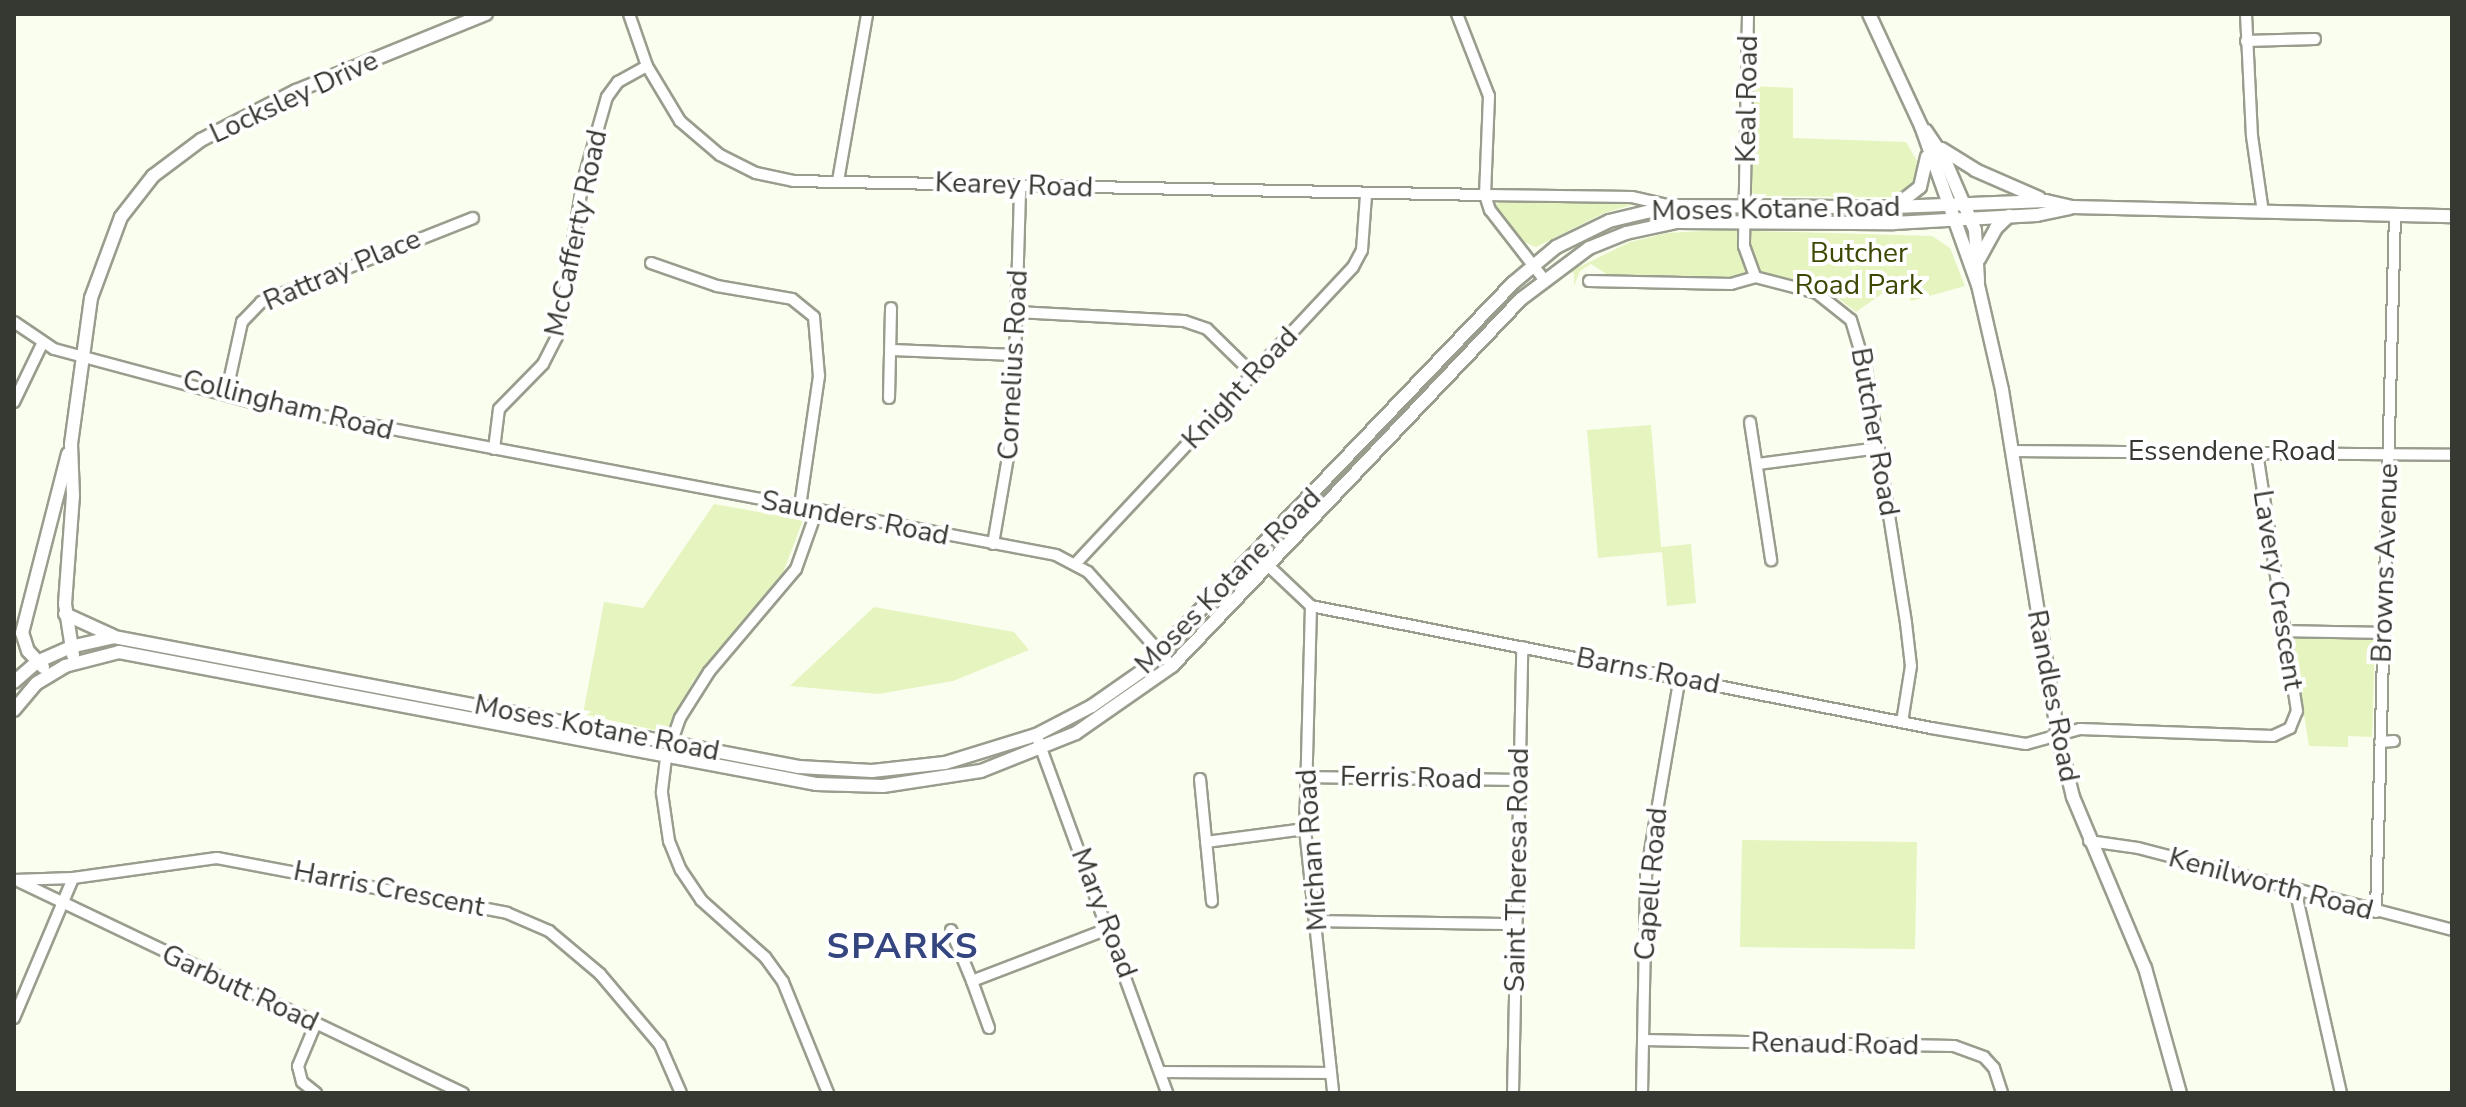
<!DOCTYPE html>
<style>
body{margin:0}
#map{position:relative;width:2466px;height:1107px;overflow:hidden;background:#f9feee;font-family:"Nunito Sans",sans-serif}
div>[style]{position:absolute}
.green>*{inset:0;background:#e6f4bf}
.roads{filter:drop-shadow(2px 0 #999d8e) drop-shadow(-2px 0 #999d8e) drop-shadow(0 2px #999d8e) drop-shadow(0 -2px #999d8e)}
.minor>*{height:10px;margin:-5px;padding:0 5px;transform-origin:5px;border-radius:5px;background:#fff}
.tertiary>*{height:12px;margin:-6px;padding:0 6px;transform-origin:6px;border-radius:6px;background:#fff}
span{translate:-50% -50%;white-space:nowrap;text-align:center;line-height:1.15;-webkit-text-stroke:8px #fff;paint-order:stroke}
.street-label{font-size:28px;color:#363832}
.park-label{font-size:28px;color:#3c4804}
.district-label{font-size:36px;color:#35457f;font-weight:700;letter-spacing:2px}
.frame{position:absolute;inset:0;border:16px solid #363832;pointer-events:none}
</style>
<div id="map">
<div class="green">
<i style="clip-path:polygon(1752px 86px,1793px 88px,1793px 138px,1906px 142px,1917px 161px,1914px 183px,1894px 197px,1757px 196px,1750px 191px)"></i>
<i style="clip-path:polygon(1506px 200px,1645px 201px,1604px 213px,1536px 247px,1524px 242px,1498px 210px,1496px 204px)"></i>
<i style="clip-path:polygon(1721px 230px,1932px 236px,1950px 248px,1965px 286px,1911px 301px,1900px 281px,1856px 312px,1824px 287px,1798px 280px,1611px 277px,1591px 264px,1580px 271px,1574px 286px,1574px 273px,1569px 272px,1630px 242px,1667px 233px)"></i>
<i style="clip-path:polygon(1651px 425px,1661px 547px,1691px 544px,1696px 603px,1667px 606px,1662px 552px,1598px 558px,1587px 430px)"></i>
<i style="clip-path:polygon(714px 504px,803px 520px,783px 573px,693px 681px,668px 733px,583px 714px,604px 602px,643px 608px)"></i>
<i style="clip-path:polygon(874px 607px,1014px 632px,1029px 650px,953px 681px,878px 694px,790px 686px)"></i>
<i style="clip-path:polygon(2292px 637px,2375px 640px,2372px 737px,2348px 736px,2348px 747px,2309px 746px)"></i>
<i style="clip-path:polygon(1742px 840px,1917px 842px,1915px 949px,1740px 947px)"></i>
</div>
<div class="roads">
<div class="minor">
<i style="left:629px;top:14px;width:55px;rotate:70.9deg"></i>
<i style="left:647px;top:66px;width:64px;rotate:59deg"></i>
<i style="left:680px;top:121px;width:52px;rotate:40.4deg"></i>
<i style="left:720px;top:155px;width:40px;rotate:26.6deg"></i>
<i style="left:756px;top:173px;width:38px;rotate:12deg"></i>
<i style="left:793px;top:181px;width:692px;rotate:1.16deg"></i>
<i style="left:1485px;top:195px;width:16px;rotate:72deg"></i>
<i style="left:1490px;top:210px;width:86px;rotate:52.1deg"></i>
<i style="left:1457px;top:14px;width:88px;rotate:68.7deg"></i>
<i style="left:1489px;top:96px;width:99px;rotate:92.3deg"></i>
<i style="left:1485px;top:195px;width:147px;rotate:0.8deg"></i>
<i style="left:1632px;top:197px;width:41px;rotate:12.7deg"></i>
<i style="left:1748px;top:14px;width:232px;rotate:91deg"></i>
<i style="left:1744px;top:246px;width:33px;rotate:70deg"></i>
<i style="left:2246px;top:14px;width:122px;rotate:87.2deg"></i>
<i style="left:2252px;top:136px;width:77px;rotate:81.8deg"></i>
<i style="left:2246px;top:41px;width:69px;rotate:-1.7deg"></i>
<i style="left:838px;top:181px;width:169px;rotate:-80.1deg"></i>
<i style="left:651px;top:263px;width:70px;rotate:19.2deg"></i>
<i style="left:717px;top:286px;width:76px;rotate:9.8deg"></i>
<i style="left:792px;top:299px;width:28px;rotate:39deg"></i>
<i style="left:814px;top:317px;width:59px;rotate:85.2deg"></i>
<i style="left:819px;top:376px;width:132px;rotate:98.3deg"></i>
<i style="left:1589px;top:281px;width:142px;rotate:1.2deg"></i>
<i style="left:1731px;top:284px;width:25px;rotate:-16deg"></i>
<i style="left:1755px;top:277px;width:64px;rotate:14.5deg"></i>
<i style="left:1817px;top:293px;width:43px;rotate:38.5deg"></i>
<i style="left:1851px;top:320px;width:52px;rotate:73.3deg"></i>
<i style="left:1866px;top:370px;width:256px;rotate:81deg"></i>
<i style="left:1906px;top:623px;width:43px;rotate:83.4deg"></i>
<i style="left:1911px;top:666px;width:57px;rotate:99.1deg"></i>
<i style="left:1017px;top:312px;width:167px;rotate:3.1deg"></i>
<i style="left:1184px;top:321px;width:24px;rotate:19deg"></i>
<i style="left:1207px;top:329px;width:64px;rotate:44.4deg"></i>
<i style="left:14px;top:322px;width:48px;rotate:34deg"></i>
<i style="left:54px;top:349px;width:208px;rotate:15deg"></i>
<i style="left:255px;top:403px;width:815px;rotate:10.74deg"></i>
<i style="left:1056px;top:555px;width:36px;rotate:28deg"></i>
<i style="left:1088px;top:572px;width:126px;rotate:48.2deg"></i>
<i style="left:892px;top:350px;width:123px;rotate:2.3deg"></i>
<i style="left:226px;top:395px;width:75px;rotate:-77.6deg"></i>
<i style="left:242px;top:322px;width:28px;rotate:-46deg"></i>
<i style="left:261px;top:302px;width:228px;rotate:-21.6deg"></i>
<i style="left:889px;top:398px;width:90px;rotate:-88.7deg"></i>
<i style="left:14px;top:402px;width:64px;rotate:-64.2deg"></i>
<i style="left:1750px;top:422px;width:140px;rotate:81.3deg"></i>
<i style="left:494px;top:449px;width:40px;rotate:-82.9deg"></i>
<i style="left:499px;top:409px;width:63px;rotate:-45.6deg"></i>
<i style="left:543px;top:364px;width:30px;rotate:-63deg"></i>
<i style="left:557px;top:337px;width:158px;rotate:-80.5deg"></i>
<i style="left:583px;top:181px;width:87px;rotate:-74.1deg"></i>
<i style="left:607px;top:97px;width:19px;rotate:-54deg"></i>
<i style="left:618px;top:82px;width:33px;rotate:-29deg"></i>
<i style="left:2012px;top:451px;width:440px;rotate:0.5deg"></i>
<i style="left:1758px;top:464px;width:122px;rotate:-7.5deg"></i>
<i style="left:817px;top:510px;width:63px;rotate:109.6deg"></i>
<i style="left:796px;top:569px;width:135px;rotate:130.2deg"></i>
<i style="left:709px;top:672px;width:54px;rotate:122.2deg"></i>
<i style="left:680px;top:718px;width:42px;rotate:109.3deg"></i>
<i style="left:666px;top:758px;width:35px;rotate:97deg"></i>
<i style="left:662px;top:793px;width:49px;rotate:81.7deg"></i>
<i style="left:669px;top:841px;width:31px;rotate:68deg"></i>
<i style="left:681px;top:870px;width:36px;rotate:56deg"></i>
<i style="left:701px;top:900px;width:86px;rotate:41.7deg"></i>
<i style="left:765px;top:957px;width:31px;rotate:54deg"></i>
<i style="left:783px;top:982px;width:120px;rotate:67.9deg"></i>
<i style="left:993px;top:544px;width:118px;rotate:-80.2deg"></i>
<i style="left:1013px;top:428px;width:243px;rotate:-88.3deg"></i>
<i style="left:1257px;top:555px;width:74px;rotate:43.4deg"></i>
<i style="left:1311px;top:606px;width:632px;rotate:11.13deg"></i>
<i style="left:1931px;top:728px;width:96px;rotate:9.6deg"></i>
<i style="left:2026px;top:744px;width:56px;rotate:-15.5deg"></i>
<i style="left:2080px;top:729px;width:193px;rotate:2.1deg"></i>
<i style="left:2273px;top:736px;width:19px;rotate:-25deg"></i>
<i style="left:2290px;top:728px;width:18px;rotate:-68deg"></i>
<i style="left:2297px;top:711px;width:260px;rotate:-98.8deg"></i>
<i style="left:1077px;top:562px;width:404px;rotate:-46.9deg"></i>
<i style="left:1353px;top:267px;width:19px;rotate:-62deg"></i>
<i style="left:1362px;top:250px;width:54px;rotate:-85.8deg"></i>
<i style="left:1311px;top:606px;width:223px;rotate:91.5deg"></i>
<i style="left:1305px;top:829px;width:265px;rotate:83.9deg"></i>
<i style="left:2283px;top:631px;width:100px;rotate:1.1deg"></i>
<i style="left:1038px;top:740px;width:376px;rotate:69.9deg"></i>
<i style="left:2380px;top:742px;width:14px;rotate:-4deg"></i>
<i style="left:1305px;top:777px;width:212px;rotate:0.8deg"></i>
<i style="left:1200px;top:779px;width:123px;rotate:84.4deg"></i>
<i style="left:2089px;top:841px;width:49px;rotate:8.1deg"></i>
<i style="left:2138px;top:848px;width:325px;rotate:14.6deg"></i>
<i style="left:1206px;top:842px;width:100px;rotate:-7.5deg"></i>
<i style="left:14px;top:880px;width:59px;rotate:-1.9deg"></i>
<i style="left:73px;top:878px;width:145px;rotate:-7.9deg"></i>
<i style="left:217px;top:858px;width:295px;rotate:10.7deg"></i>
<i style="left:507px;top:913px;width:46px;rotate:23.2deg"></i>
<i style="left:549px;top:931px;width:67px;rotate:40.1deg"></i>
<i style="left:600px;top:974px;width:93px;rotate:49.8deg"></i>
<i style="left:660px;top:1045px;width:52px;rotate:66.4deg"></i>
<i style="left:20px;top:882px;width:491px;rotate:25.5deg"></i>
<i style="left:2295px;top:889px;width:209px;rotate:77.3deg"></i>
<i style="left:2376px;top:912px;width:697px;rotate:-88.44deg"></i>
<i style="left:1317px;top:921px;width:198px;rotate:0.9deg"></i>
<i style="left:951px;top:930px;width:55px;rotate:67.6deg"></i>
<i style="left:972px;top:981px;width:148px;rotate:-21deg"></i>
<i style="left:972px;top:981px;width:50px;rotate:70.1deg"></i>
<i style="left:14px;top:1018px;width:152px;rotate:-67.1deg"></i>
<i style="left:316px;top:1023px;width:47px;rotate:112.7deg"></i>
<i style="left:298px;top:1066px;width:16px;rotate:76deg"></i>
<i style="left:302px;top:1082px;width:18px;rotate:38deg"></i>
<i style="left:1643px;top:1040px;width:311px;rotate:1.1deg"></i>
<i style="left:1954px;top:1046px;width:32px;rotate:20deg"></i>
<i style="left:1984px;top:1057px;width:15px;rotate:48deg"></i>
<i style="left:1994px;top:1068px;width:26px;rotate:72deg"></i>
<i style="left:1163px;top:1072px;width:168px;rotate:0.3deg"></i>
<i style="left:1513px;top:1093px;width:446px;rotate:-88.8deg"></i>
<i style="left:1642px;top:1093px;width:218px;rotate:-88.9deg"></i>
<i style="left:1646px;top:875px;width:201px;rotate:-80.3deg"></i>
</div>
<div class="tertiary">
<i style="left:1869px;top:14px;width:123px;rotate:65.1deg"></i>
<i style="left:1921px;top:126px;width:169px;rotate:70.3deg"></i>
<i style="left:1978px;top:285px;width:108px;rotate:77.1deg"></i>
<i style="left:2002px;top:390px;width:351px;rotate:80.8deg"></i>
<i style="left:2058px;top:736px;width:63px;rotate:76.2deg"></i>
<i style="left:2073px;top:797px;width:186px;rotate:67.2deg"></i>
<i style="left:2145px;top:968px;width:130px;rotate:74.4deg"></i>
<i style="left:1926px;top:131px;width:32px;rotate:56deg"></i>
<i style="left:1944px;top:158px;width:78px;rotate:66.7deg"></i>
<i style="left:1975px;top:230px;width:51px;rotate:86.6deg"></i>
<i style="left:1942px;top:149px;width:39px;rotate:32deg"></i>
<i style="left:1975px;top:170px;width:70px;rotate:23.6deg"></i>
<i style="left:1897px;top:205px;width:29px;rotate:-38deg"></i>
<i style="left:1920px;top:187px;width:31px;rotate:-77deg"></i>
<i style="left:1979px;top:259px;width:35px;rotate:-61deg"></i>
<i style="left:1996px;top:228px;width:18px;rotate:-43deg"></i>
<i style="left:65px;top:614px;width:53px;rotate:24.6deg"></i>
<i style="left:73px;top:655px;width:52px;rotate:-98.9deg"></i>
<i style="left:65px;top:604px;width:108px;rotate:-85.8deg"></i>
<i style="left:73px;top:496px;width:52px;rotate:-92.2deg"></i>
<i style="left:71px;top:444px;width:147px;rotate:-82.2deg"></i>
<i style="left:91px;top:298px;width:86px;rotate:-69.7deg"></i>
<i style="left:121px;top:217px;width:52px;rotate:-52deg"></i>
<i style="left:153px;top:176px;width:60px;rotate:-36.9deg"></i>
<i style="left:201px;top:140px;width:107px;rotate:-27.3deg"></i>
<i style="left:296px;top:91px;width:205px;rotate:-22.1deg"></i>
<i style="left:43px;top:667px;width:22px;rotate:-133deg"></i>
<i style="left:28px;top:651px;width:19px;rotate:-108deg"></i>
<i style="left:22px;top:633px;width:185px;rotate:-75.6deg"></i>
<i style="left:14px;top:682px;width:30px;rotate:-41deg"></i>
<i style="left:37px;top:662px;width:36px;rotate:-24deg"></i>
<i style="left:70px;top:647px;width:45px;rotate:-12.8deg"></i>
<i style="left:114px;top:637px;width:697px;rotate:10.75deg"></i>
<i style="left:799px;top:767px;width:73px;rotate:3.1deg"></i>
<i style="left:872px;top:771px;width:73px;rotate:-6.3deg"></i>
<i style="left:945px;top:763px;width:95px;rotate:-17.1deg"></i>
<i style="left:1036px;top:735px;width:63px;rotate:-27.4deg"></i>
<i style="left:1092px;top:706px;width:61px;rotate:-35deg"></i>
<i style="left:1142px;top:671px;width:537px;rotate:-46.28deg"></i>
<i style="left:1513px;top:283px;width:56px;rotate:-39.9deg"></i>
<i style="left:1556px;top:247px;width:59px;rotate:-26.1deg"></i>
<i style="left:1609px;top:221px;width:65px;rotate:-13.4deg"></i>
<i style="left:1672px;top:206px;width:222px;rotate:0.3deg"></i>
<i style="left:1894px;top:207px;width:152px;rotate:-2.3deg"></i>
<i style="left:2046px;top:201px;width:27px;rotate:13deg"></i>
<i style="left:2072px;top:207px;width:380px;rotate:1.4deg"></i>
<i style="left:14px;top:710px;width:35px;rotate:-50deg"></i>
<i style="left:37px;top:683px;width:33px;rotate:-31deg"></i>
<i style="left:65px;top:666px;width:56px;rotate:-14.5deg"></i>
<i style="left:119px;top:652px;width:709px;rotate:10.72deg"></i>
<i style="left:816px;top:784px;width:67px;rotate:1.7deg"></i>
<i style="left:883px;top:786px;width:99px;rotate:-8.7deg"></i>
<i style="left:981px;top:771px;width:102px;rotate:-21.8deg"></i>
<i style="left:1076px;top:733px;width:117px;rotate:-34.9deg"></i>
<i style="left:1172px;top:666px;width:506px;rotate:-46.44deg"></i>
<i style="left:1521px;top:299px;width:85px;rotate:-36.9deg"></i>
<i style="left:1589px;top:248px;width:40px;rotate:-22deg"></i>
<i style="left:1626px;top:233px;width:51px;rotate:-12.4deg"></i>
<i style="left:1676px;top:222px;width:218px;rotate:0.3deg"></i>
<i style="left:1894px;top:223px;width:143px;rotate:-3.2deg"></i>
<i style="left:2037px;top:215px;width:33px;rotate:-12deg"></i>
</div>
</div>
<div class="street-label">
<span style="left:294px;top:97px;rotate:-25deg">Locksley Drive</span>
<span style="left:1747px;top:99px;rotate:-89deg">Keal Road</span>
<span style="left:1014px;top:185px;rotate:2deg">Kearey Road</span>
<span style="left:1776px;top:209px;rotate:-1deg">Moses Kotane Road</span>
<span style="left:576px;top:233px;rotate:-78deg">McCafferty Road</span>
<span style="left:342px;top:270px;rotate:-23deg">Rattray Place</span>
<span style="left:1013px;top:365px;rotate:-87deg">Cornelius Road</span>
<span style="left:1240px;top:388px;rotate:-47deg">Knight Road</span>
<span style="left:288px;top:405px;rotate:14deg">Collingham Road</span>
<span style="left:1875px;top:432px;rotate:80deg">Butcher Road</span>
<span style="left:2232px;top:451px">Essendene Road</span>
<span style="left:855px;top:518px;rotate:11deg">Saunders Road</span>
<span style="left:2385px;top:563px;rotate:-88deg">Browns Avenue</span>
<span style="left:1228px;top:581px;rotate:-45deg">Moses Kotane Road</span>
<span style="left:2278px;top:590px;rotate:81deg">Lavery Crescent</span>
<span style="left:1648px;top:671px;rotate:11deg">Barns Road</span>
<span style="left:2053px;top:696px;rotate:79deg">Randles Road</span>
<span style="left:597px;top:728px;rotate:11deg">Moses Kotane Road</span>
<span style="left:1411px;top:778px;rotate:1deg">Ferris Road</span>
<span style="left:1312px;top:850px;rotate:-94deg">Michan Road</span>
<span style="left:1517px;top:870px;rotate:-89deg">Saint Theresa Road</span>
<span style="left:1651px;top:884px;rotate:-85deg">Capell Road</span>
<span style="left:2271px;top:884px;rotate:15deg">Kenilworth Road</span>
<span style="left:389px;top:889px;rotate:11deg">Harris Crescent</span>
<span style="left:1104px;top:913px;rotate:69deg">Mary Road</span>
<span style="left:240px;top:988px;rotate:25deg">Garbutt Road</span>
<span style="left:1835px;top:1044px;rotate:1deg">Renaud Road</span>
</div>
<div class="park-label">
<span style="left:1859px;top:269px">Butcher<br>Road Park</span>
</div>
<div class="district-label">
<span style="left:903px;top:947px">SPARKS</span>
</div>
<div class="frame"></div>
</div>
